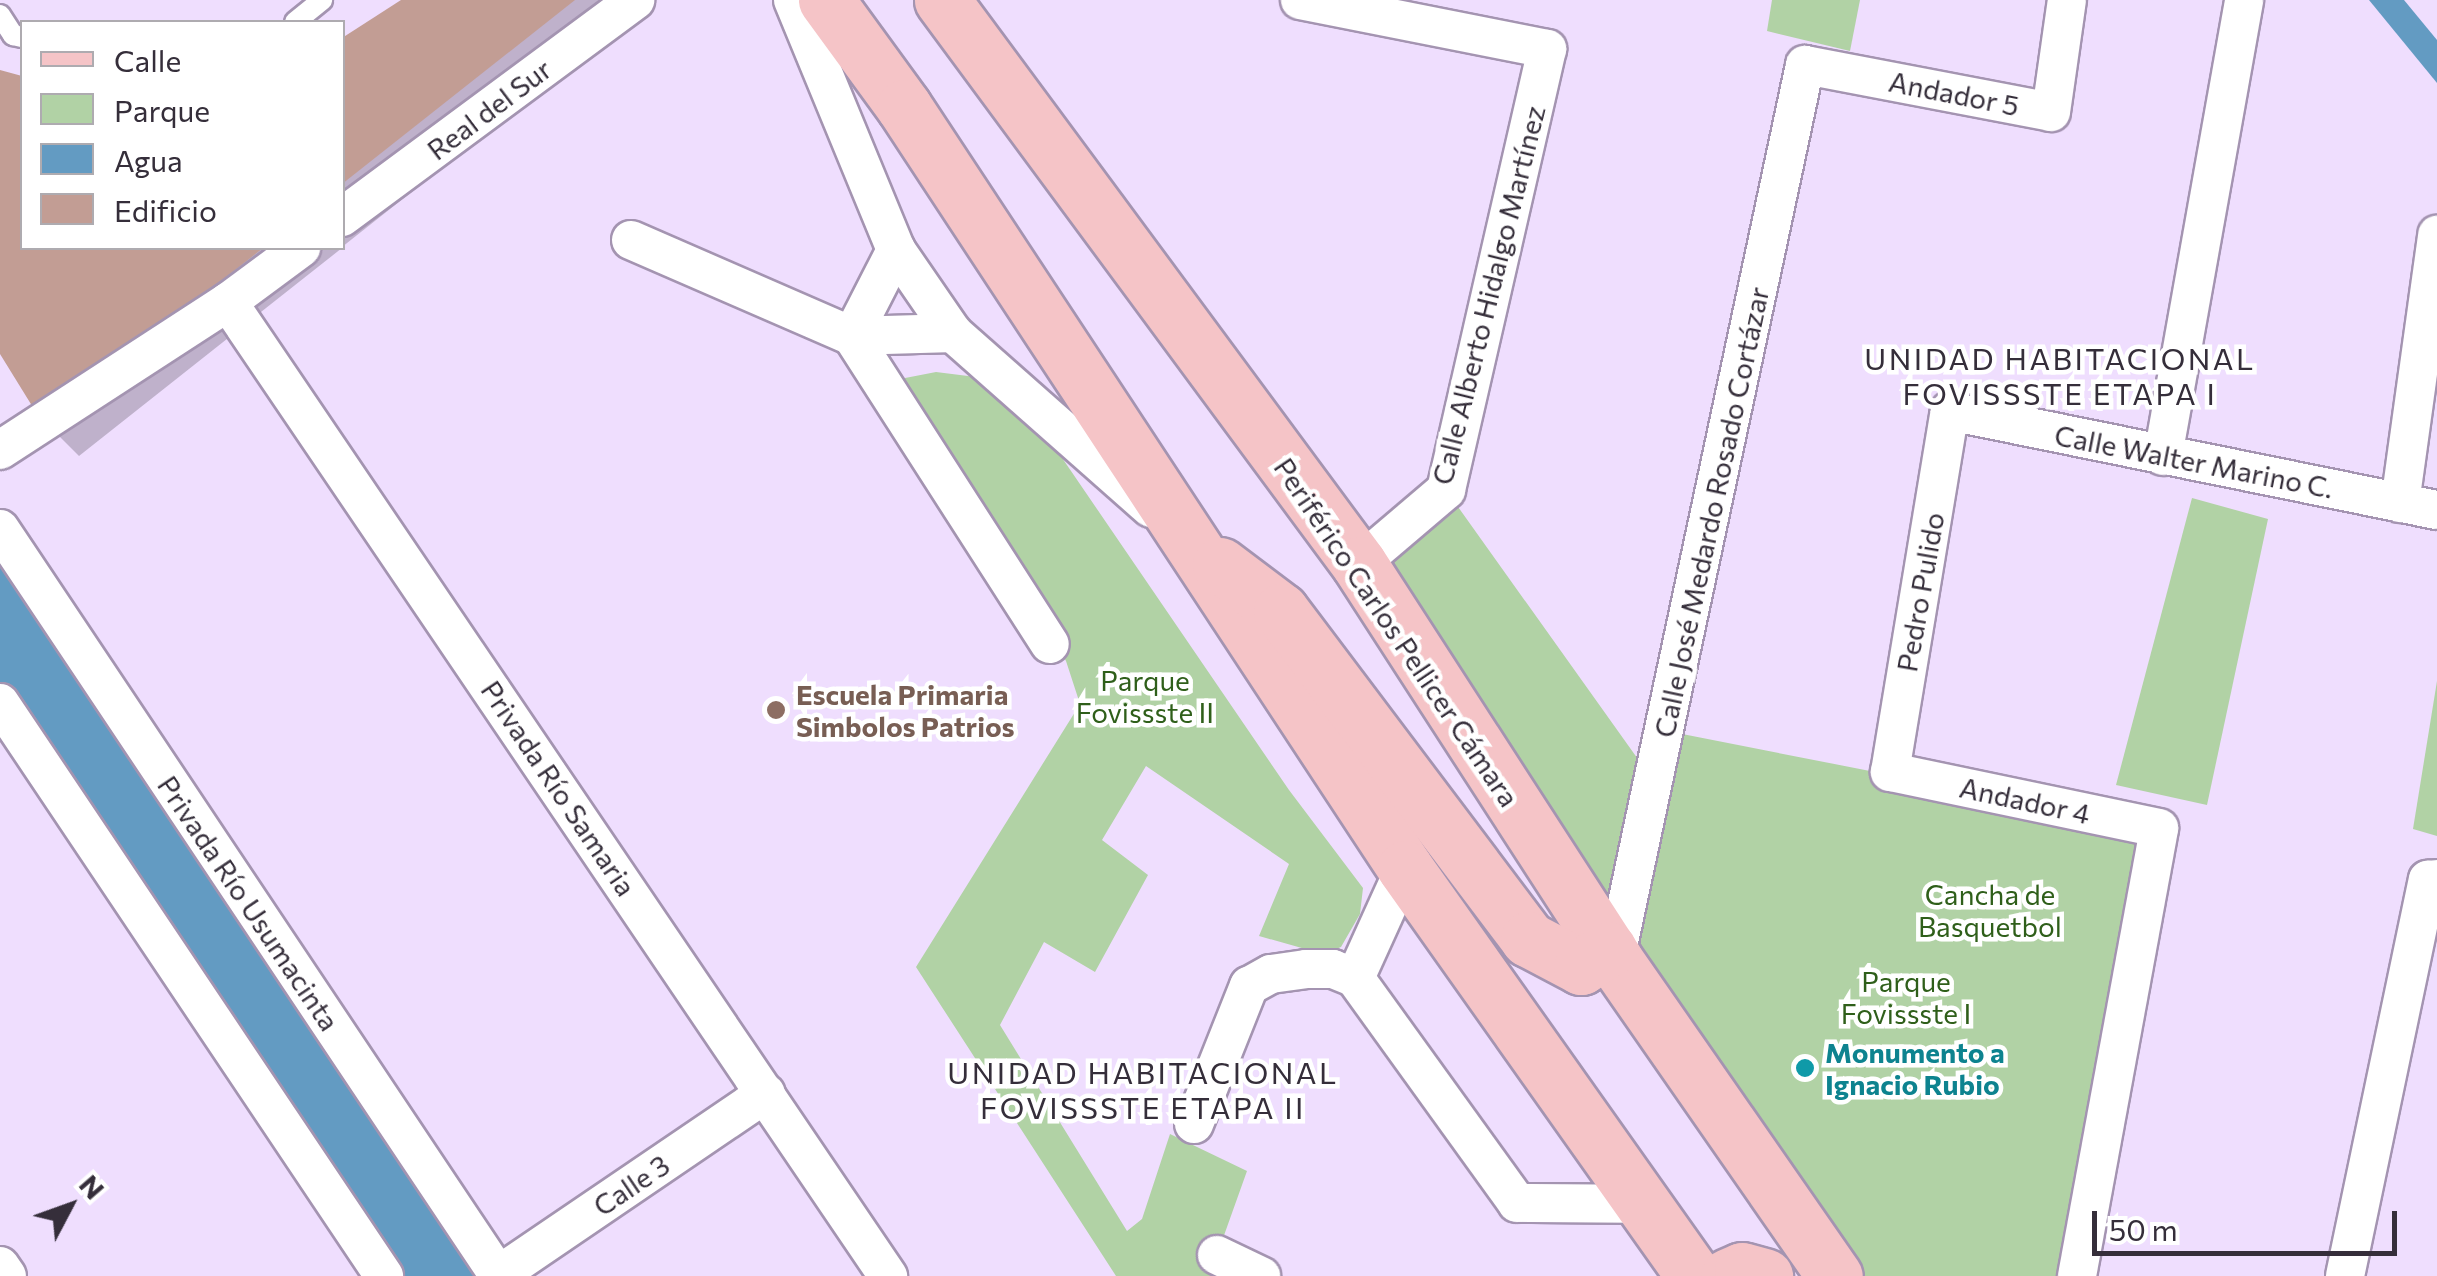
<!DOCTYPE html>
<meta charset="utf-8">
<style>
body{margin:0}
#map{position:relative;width:2437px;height:1276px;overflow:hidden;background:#efdefe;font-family:Commissioner,sans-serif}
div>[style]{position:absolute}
.green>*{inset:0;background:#b1d2a5}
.water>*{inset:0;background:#639bc2}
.shadow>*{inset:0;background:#0003}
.building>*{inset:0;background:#c29d94}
.roads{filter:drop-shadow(2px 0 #a494b1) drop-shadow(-2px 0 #a494b1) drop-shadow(0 2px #a494b1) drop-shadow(0 -2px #a494b1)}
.lane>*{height:20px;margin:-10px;padding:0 10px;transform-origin:10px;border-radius:10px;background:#fff}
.street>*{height:38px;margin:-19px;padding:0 19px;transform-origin:19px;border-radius:19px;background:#fff}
.primary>*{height:55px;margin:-27.5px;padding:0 27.5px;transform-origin:27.5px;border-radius:27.5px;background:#f5c4c7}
.dots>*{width:28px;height:28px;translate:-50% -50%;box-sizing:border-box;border:5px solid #fff;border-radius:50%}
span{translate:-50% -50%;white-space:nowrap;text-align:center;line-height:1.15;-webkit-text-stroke:9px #fff;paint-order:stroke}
.street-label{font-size:28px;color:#352e3a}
.park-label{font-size:28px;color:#2f5f1a}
.education-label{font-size:28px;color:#785e54;font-weight:700}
.left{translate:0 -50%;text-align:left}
.culture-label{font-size:28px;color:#0d838f;font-weight:700}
.neighbourhood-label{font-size:30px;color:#352e3a;letter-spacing:2.5px}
.legend{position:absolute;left:20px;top:20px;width:325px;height:230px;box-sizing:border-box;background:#fff;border:2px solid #aeabb0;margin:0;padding:12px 18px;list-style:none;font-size:30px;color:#352e3a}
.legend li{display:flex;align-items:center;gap:20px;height:50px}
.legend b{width:50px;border:2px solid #aeabb0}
.north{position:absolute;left:20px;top:1156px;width:100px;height:100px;-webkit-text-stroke:8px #fff;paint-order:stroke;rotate:49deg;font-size:28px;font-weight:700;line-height:40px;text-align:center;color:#352e3a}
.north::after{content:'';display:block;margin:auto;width:35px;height:45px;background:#352e3a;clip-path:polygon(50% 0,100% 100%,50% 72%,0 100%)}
.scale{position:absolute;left:2092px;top:1211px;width:305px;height:45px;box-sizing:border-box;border:5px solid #352e3a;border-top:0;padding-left:12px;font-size:30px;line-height:35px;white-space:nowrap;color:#352e3a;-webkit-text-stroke:8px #fff;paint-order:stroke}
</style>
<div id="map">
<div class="green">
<i style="clip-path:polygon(1772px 0,1860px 0,1850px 51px,1767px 31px)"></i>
<i style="clip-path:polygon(936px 372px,976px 377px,1043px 430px,1289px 790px,1363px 888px,1360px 914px,1341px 947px,1323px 954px,1259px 936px,1289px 864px,1146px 766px,1102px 840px,1148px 875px,1095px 972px,1044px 942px,1000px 1025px,1127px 1231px,1142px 1219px,1170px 1134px,1247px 1171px,1217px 1255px,1264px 1276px,1116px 1276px,916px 967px,1080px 704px,1066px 661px,900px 379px)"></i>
<i style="clip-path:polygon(1446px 490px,1655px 783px,1667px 731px,2159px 828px,2077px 1276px,1836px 1276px,1359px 564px)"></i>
<i style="clip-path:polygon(2192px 498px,2268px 519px,2207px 805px,2116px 785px)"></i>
<i style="clip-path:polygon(2437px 681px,2437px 836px,2413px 829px)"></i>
</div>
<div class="water">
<i style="clip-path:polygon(2369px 0,2404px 0,2437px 40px,2437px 83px)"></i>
<i style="clip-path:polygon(0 529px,499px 1276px,384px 1276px,0 703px)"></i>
</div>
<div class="shadow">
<i style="clip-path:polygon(406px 0,654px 0,342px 247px,342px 41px)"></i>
<i style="clip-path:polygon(0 73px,22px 78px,22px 248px,342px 248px,79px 456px,44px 421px,0 349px)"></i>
</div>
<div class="building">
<i style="clip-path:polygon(401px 0,575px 0,342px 184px,342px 38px)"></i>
<i style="clip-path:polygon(0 70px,22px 76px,22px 248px,263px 248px,42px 422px,0 354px)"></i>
</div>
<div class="roads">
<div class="lane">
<i style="left:0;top:15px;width:24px;rotate:57deg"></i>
<i style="left:13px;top:35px;width:9px;rotate:13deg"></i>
<i style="left:295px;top:22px;width:35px;rotate:-39deg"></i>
</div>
<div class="street">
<i style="left:793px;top:0;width:270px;rotate:67.6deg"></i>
<i style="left:896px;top:250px;width:101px;rotate:55.5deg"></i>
<i style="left:953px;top:333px;width:264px;rotate:41.5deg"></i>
<i style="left:1300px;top:0;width:252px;rotate:11.2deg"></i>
<i style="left:1547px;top:49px;width:452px;rotate:102.9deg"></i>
<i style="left:1446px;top:490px;width:114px;rotate:139.6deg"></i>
<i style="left:342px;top:217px;width:365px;rotate:-36.5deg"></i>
<i style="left:631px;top:240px;width:241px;rotate:23.5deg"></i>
<i style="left:852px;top:336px;width:101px;rotate:-1.7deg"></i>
<i style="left:228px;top:302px;width:1177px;rotate:55.88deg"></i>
<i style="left:852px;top:336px;width:366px;rotate:57.3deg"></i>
<i style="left:852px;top:336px;width:97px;rotate:-62.9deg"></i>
<i style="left:0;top:450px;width:272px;rotate:-33deg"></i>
<i style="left:228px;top:302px;width:91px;rotate:-36.5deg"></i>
<i style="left:2163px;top:456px;width:463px;rotate:-79.9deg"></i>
<i style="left:2400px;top:503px;width:271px;rotate:-82.1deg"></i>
<i style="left:0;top:529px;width:898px;rotate:56.26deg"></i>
<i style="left:0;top:703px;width:690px;rotate:56.17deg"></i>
<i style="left:1615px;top:960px;width:915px;rotate:-78.01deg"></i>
<i style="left:1805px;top:65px;width:250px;rotate:10.8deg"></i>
<i style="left:2051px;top:112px;width:113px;rotate:-81.9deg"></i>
<i style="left:1355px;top:978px;width:277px;rotate:54.2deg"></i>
<i style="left:1517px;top:1203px;width:128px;rotate:0.4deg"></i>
<i style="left:1194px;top:1124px;width:149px;rotate:-68.3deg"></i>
<i style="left:1249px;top:986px;width:25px;rotate:-29deg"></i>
<i style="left:1271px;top:974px;width:35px;rotate:-8deg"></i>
<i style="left:1306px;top:969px;width:27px"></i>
<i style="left:1333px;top:969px;width:24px;rotate:22deg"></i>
<i style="left:1355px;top:978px;width:121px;rotate:-65.6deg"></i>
<i style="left:1217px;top:1255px;width:49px;rotate:25.5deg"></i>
<i style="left:0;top:1266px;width:12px;rotate:55deg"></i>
<i style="left:497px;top:1276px;width:325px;rotate:-34.2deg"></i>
<i style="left:2077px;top:1276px;width:455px;rotate:-79.6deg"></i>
<i style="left:2159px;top:828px;width:275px;rotate:-168.2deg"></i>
<i style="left:1890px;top:772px;width:366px;rotate:-80.6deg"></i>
<i style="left:1950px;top:411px;width:497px;rotate:11.5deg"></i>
<i style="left:2345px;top:1276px;width:405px;rotate:-78.2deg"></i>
<i style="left:2428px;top:880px;width:9px;rotate:-6deg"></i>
</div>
<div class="primary">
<i style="left:826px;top:0;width:132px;rotate:53.9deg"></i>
<i style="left:904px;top:107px;width:911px;rotate:56.64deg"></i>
<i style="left:1405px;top:868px;width:500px;rotate:54.7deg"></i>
<i style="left:942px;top:0;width:701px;rotate:53.52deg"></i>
<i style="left:1359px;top:564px;width:472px;rotate:57.1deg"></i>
<i style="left:1615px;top:960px;width:385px;rotate:55.2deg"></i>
<i style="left:1220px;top:565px;width:76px;rotate:37deg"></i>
<i style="left:1281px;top:611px;width:411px;rotate:53deg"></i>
<i style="left:1528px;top:939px;width:60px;rotate:27.8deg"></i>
<i style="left:1581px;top:967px;width:33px;rotate:-33deg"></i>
<i style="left:1728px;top:1276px;width:15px;rotate:-23deg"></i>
<i style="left:1742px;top:1270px;width:24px;rotate:15deg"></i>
</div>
</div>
<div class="dots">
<i style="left:776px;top:710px;background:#8d6e63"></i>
<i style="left:1805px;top:1068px;background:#0f9aa8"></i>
</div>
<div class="street-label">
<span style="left:1954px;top:93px;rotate:11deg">Andador 5</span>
<span style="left:489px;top:109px;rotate:-37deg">Real del Sur</span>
<span style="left:1488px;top:295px;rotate:-76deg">Calle Alberto Hidalgo Martínez</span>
<span style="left:2194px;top:461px;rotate:11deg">Calle Walter Marino C.</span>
<span style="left:1711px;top:512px;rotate:-78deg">Calle José Medardo Rosado Cortázar</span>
<span style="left:1920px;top:592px;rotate:-80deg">Pedro Pulido</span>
<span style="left:1397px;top:632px;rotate:56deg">Periférico Carlos Pellicer Cámara</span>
<span style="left:559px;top:788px;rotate:56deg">Privada Río Samaria</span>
<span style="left:2025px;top:800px;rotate:12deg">Andador 4</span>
<span style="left:249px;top:903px;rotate:56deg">Privada Río Usumacinta</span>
<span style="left:631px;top:1185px;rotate:-34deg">Calle 3</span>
</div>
<div class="park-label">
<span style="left:1145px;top:696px">Parque<br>Fovissste II</span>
<span style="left:1990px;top:910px">Cancha de<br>Basquetbol</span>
<span style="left:1906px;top:997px">Parque<br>Fovissste I</span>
</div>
<div class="education-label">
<span class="left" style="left:796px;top:710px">Escuela Primaria<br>Simbolos Patrios</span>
</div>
<div class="culture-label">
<span class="left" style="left:1825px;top:1068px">Monumento a<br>Ignacio Rubio</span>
</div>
<div class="neighbourhood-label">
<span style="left:2060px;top:375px">UNIDAD HABITACIONAL<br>FOVISSSTE ETAPA I</span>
<span style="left:1143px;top:1089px">UNIDAD HABITACIONAL<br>FOVISSSTE ETAPA II</span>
</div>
<ul class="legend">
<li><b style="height:12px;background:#f5c4c7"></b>Calle</li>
<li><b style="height:28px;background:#b1d2a5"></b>Parque</li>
<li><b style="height:28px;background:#639bc2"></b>Agua</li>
<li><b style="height:28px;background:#c29d94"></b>Edificio</li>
</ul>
<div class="north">N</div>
<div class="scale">50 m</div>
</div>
